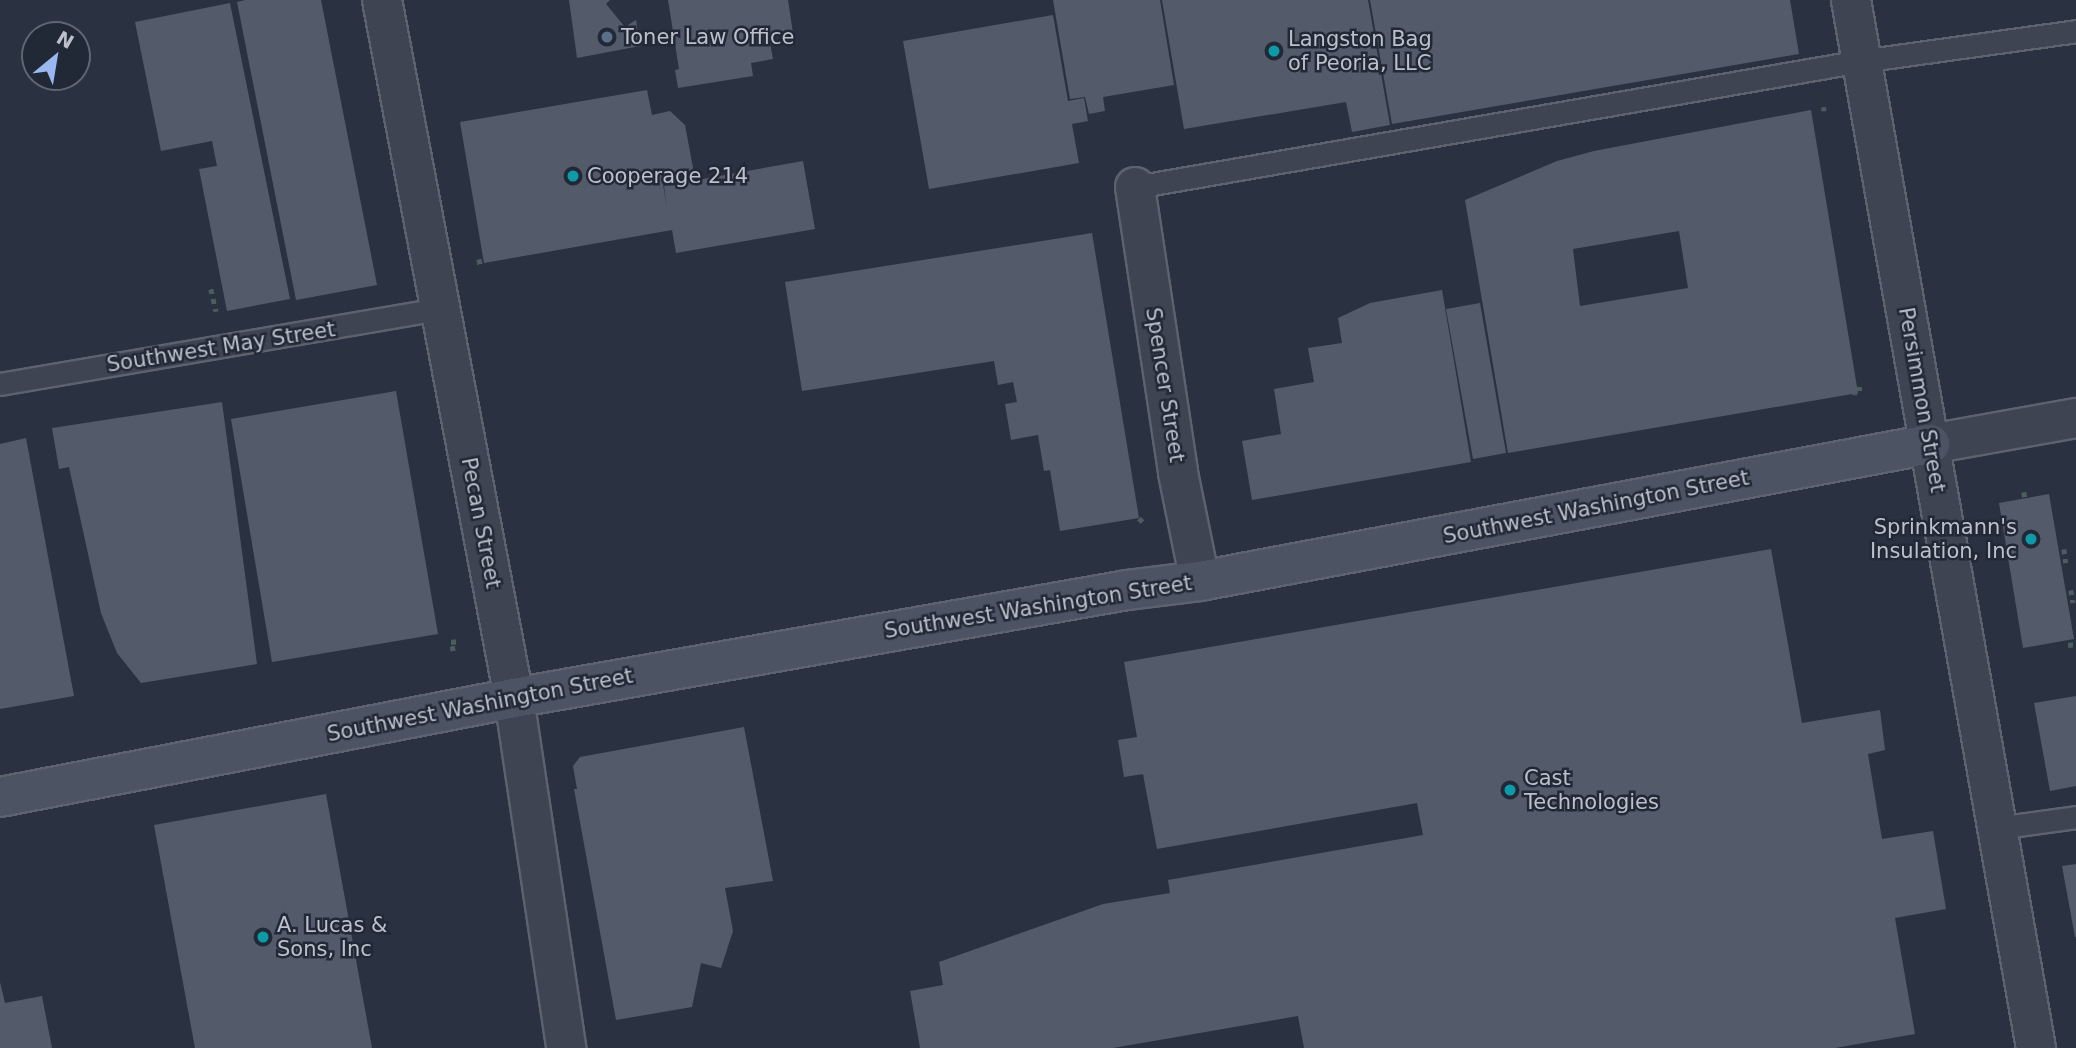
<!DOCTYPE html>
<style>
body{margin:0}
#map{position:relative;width:2076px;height:1048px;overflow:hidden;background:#2a3241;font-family:"DejaVu Sans",sans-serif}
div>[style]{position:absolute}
.building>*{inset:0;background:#535b6b}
.path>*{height:4.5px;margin-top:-2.25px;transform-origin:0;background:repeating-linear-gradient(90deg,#4c5d60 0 5px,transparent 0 10px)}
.roads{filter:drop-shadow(2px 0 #5c626e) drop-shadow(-2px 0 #5c626e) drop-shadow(0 2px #5c626e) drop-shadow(0 -2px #5c626e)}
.service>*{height:21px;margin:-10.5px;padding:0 10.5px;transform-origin:10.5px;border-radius:10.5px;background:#3e4451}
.minor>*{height:38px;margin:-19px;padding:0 19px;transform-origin:19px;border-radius:19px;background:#3e4451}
.tertiary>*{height:38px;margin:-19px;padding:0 19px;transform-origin:19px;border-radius:19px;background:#3e4451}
.secondary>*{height:38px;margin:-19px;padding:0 19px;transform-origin:19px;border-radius:19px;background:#4c5363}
.dots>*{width:19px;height:19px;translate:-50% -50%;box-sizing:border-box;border:4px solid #222936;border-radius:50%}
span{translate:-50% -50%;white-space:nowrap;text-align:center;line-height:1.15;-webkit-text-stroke:5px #222936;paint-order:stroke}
.poi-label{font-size:21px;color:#bbc0cb}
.left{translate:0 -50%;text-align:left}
.right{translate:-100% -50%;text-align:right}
.street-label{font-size:21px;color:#bbc0cb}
.north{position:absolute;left:21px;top:21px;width:70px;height:70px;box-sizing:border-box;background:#222936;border:2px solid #5f6572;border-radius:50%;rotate:30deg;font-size:19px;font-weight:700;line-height:28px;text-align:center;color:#bbc0cb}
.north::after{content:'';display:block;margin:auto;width:24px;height:32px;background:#9bb7ef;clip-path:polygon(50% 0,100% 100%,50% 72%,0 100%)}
</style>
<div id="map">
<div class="building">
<i style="clip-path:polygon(245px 0,321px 0,377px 285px,296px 300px,237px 2px)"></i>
<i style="clip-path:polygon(569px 0,610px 0,606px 4px,625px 27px,636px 20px,640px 46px,577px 58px)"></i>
<i style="clip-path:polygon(668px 0,788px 0,793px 33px,769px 37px,773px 59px,751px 63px,753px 76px,678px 88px,675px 70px,679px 69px)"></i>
<i style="clip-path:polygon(1053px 0,1160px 0,1174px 85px,1103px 97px,1105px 111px,1089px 114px,1085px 97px,1070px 99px)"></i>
<i style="clip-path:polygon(1162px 0,1368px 0,1390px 125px,1352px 132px,1346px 102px,1184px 129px)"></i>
<i style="clip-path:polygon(1370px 0,1790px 0,1799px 54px,1392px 124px)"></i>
<i style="clip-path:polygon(230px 3px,290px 299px,227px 311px,199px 169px,217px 166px,212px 141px,161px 151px,135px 22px)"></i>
<i style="clip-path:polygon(1053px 15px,1068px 101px,1084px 98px,1088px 121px,1072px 124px,1079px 163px,929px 189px,903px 41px)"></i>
<i style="clip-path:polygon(647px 90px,652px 115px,670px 111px,685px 125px,694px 173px,662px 178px,667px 209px,664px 186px,803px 161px,815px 229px,676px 253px,672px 230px,484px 263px,460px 122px)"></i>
<i style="clip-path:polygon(evenodd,1811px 110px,1858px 393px,1508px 453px,1465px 200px,1557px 161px,1594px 151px,1811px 110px,1679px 231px,1688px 288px,1580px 306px,1573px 249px,1679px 231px)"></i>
<i style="clip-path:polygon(1092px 233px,1139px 518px,1060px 531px,1050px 470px,1044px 471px,1038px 435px,1011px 440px,1005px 404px,1017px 402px,1013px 382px,998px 385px,994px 361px,802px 391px,785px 282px)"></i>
<i style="clip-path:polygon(1442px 290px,1471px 462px,1252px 500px,1242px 441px,1281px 434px,1274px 389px,1314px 382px,1308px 348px,1342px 343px,1338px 318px,1370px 303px)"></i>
<i style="clip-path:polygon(1480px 303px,1506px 453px,1473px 459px,1446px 309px)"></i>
<i style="clip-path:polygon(396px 391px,438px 634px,272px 662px,231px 419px)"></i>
<i style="clip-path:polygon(222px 402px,257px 664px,141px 683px,117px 653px,101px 613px,69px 467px,59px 469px,52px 428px)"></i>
<i style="clip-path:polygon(26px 438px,74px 696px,0 709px,0 444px)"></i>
<i style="clip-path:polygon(2049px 494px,2074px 639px,2023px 648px,1999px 503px)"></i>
<i style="clip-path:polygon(1771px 549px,1802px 723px,1880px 710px,1885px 750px,1868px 754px,1882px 839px,1933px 831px,1946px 909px,1895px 918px,1915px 1034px,1835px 1048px,1304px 1048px,1298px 1016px,1113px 1048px,920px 1048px,910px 991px,943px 985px,939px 962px,1103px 904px,1170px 893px,1168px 880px,1423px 835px,1417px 803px,1157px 849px,1143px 774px,1124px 777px,1118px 740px,1137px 737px,1124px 662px)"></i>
<i style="clip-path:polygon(2076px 696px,2076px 786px,2050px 791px,2034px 703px)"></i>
<i style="clip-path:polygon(744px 727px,773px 881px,725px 888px,733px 931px,721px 968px,701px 963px,692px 1007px,616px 1020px,574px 789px,577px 789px,573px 766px,580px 757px)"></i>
<i style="clip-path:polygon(326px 794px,372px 1048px,195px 1048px,154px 825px)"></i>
<i style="clip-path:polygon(2076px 864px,2076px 937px,2075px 937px,2062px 866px)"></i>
<i style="clip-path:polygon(0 982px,5px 1003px,42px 996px,52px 1048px,0 1048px)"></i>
</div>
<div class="path">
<i style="left:1824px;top:107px;width:4px;rotate:90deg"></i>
<i style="left:479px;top:259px;width:8px;rotate:76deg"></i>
<i style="left:211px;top:289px;width:23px;rotate:77deg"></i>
<i style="left:1857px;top:389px;width:5px"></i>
<i style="left:1855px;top:393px;width:2px;rotate:90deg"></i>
<i style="left:2024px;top:492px;width:6px;rotate:81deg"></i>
<i style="left:1139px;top:518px;width:8px;rotate:45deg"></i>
<i style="left:2064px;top:549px;width:14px;rotate:82deg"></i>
<i style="left:2071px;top:590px;width:13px;rotate:81deg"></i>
<i style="left:2068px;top:645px;width:8px;rotate:-7deg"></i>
<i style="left:453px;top:651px;width:9px;rotate:-103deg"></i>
<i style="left:451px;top:642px;width:9px;rotate:-6deg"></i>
</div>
<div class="roads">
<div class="service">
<i style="left:1135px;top:187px;width:737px;rotate:-9.85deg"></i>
<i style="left:1861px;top:61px;width:217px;rotate:-7.9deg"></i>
<i style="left:0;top:384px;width:447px;rotate:-9.7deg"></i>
<i style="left:1997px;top:828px;width:80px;rotate:-7.9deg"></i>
</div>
<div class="minor">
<i style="left:382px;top:0;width:710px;rotate:79.29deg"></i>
<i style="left:514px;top:698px;width:354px;rotate:81.5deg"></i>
<i style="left:1851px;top:0;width:1064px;rotate:79.99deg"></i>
<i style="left:1135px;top:187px;width:289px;rotate:81.4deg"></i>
<i style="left:1178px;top:473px;width:110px;rotate:78.5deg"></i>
</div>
<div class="tertiary">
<i style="left:1930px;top:444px;width:148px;rotate:-10.1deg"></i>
</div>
<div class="secondary">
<i style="left:0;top:797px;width:523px;rotate:-10.9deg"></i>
<i style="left:514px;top:698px;width:622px;rotate:-9.99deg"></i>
<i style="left:1127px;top:590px;width:74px;rotate:-7deg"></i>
<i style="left:1200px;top:581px;width:743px;rotate:-10.63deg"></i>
</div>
</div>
<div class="dots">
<i style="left:607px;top:37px;background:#5c6f8a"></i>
<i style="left:1274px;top:51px;background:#0f9aa8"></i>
<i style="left:573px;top:176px;background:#0f9aa8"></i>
<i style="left:2031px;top:539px;background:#0f9aa8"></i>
<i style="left:1510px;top:790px;background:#0f9aa8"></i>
<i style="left:263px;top:937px;background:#0f9aa8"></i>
</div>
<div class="poi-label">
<span class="left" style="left:621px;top:37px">Toner Law Office</span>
<span class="left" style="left:1288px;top:51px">Langston Bag<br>of Peoria, LLC</span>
<span class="left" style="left:587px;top:176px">Cooperage 214</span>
<span class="right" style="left:2017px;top:539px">Sprinkmann's<br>Insulation, Inc</span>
<span class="left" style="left:1524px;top:790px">Cast<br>Technologies</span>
<span class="left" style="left:277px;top:937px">A. Lucas &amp;<br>Sons, Inc</span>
</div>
<div class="street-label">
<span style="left:221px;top:347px;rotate:-9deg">Southwest May Street</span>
<span style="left:1165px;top:385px;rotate:81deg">Spencer Street</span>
<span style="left:1922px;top:400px;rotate:80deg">Persimmon Street</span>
<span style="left:1596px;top:507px;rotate:-11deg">Southwest Washington Street</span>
<span style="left:481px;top:523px;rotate:79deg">Pecan Street</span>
<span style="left:1038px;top:607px;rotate:-9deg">Southwest Washington Street</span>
<span style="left:480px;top:705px;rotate:-11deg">Southwest Washington Street</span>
</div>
<div class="north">N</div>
</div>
